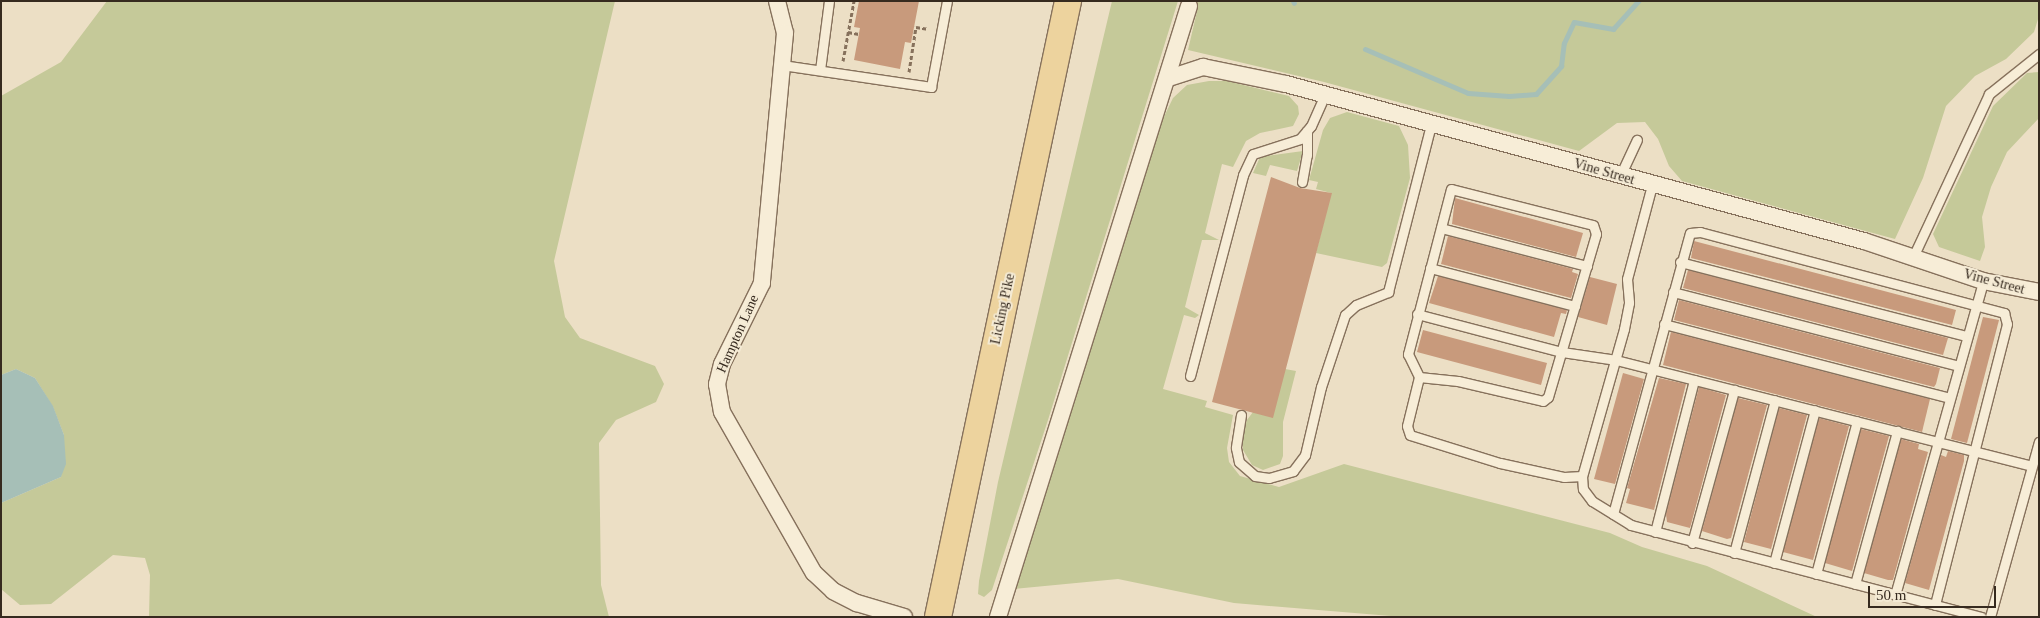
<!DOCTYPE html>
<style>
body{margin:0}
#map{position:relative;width:2040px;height:618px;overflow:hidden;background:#ecdfc5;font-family:Georgia,serif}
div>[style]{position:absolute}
.green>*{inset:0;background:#c5c999}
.water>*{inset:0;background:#a6bfb7}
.stream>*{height:5px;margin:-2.5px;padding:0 2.5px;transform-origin:2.5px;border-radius:2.5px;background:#a6bfb7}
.building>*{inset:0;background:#c89a7c}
.path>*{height:3px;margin-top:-1.5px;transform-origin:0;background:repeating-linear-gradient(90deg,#86715c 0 4px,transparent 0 6.5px)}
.roads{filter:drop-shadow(1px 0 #86715c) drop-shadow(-1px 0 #86715c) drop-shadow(0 1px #86715c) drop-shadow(0 -1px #86715c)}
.lane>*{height:9px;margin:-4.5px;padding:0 4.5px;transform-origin:4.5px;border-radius:4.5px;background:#f7edd7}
.street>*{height:16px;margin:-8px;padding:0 8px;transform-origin:8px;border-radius:8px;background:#f7edd7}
.primary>*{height:26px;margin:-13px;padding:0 13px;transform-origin:13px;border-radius:13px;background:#edd39e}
span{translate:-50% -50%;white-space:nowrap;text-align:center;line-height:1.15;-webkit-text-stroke:4px #f4ead4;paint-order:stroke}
.street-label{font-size:14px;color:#362a1f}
.frame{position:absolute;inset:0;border:2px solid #362a1f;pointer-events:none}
.scale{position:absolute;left:1868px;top:586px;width:128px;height:22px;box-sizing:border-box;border:2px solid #362a1f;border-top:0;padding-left:6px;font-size:15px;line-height:18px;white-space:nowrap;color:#362a1f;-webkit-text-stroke:4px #f4ead4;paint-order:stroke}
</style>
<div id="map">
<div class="green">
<i style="clip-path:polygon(107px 1px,615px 1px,554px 261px,565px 317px,580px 338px,655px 366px,664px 384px,656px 402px,616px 420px,599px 443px,601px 585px,609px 617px,149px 617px,150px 575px,145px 558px,113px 555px,51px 604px,20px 605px,1px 589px,1px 503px,61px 477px,64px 435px,53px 407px,35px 378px,16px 369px,1px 375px,1px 96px,61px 62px)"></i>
<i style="clip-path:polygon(1112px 1px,2039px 1px,2039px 16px,2034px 32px,2006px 59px,1975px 76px,1946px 106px,1923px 178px,1895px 239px,1682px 181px,1669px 166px,1658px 139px,1645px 122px,1617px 123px,1579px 151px,1324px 82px,1188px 50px,1198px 7px,1178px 1px,1048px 420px,992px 590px,984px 597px,978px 594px,979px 581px,998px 482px)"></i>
<i style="clip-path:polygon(2039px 72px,2039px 118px,2007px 152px,1991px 187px,1982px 217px,1985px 247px,1980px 261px,1939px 247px,1933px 234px,1993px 106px,2027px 73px)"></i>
<i style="clip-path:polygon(1209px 81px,1227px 81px,1289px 96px,1298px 106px,1299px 114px,1293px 126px,1260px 133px,1246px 141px,1233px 167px,1222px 164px,1205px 233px,1219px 240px,1202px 240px,1185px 307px,1199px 315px,1195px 318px,1184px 315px,1163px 389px,1207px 401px,1205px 407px,1233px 415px,1227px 448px,1229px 462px,1240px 476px,1279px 487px,1344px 464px,1610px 533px,1642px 547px,1707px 566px,1817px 617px,1403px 617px,1234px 603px,1118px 579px,1014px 589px,1160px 125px,1173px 98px,1187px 85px)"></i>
<i style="clip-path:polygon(1347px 112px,1399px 126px,1408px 145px,1410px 178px,1387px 263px,1382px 267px,1316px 253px,1331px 193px,1316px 189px,1318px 182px,1309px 180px,1323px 130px,1330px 118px)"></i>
<i style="clip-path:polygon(1303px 151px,1297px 171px,1270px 165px,1266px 176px,1253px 173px,1260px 157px)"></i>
<i style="clip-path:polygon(1285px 369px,1296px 371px,1283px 422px,1283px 456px,1280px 464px,1263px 470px,1252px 465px,1243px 450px,1242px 436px,1247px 420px)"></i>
</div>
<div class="water">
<i style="clip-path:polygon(16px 369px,35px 378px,53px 406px,64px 435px,66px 464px,61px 477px,1px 503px,1px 375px)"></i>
</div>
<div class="stream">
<i style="left:1293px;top:1px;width:2px;rotate:63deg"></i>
<i style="left:1365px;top:49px;width:112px;rotate:23.1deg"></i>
<i style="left:1468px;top:93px;width:41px;rotate:4.2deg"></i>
<i style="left:1509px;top:96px;width:27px;rotate:-4deg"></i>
<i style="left:1536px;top:94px;width:38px;rotate:-48deg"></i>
<i style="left:1561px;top:66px;width:23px;rotate:-83deg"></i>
<i style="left:1564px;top:43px;width:23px;rotate:-65deg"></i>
<i style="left:1574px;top:22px;width:40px;rotate:10deg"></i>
<i style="left:1613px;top:29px;width:38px;rotate:-48deg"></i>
</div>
<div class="building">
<i style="clip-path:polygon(859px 1px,919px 1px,911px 43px,905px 42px,900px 69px,854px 60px,860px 28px,854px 27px)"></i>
<i style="clip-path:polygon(1271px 177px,1300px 188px,1332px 193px,1273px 418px,1212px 402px)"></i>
<i style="clip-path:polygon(1455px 198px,1583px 233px,1576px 257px,1452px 224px)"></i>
<i style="clip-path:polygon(1448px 236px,1573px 269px,1572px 272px,1578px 274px,1571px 298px,1441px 264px)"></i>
<i style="clip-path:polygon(1694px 241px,1956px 310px,1952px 325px,1691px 258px)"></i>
<i style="clip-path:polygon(1688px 270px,1948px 338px,1943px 355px,1683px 288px)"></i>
<i style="clip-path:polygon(1438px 276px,1567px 310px,1566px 314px,1561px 313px,1554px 337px,1429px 303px)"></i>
<i style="clip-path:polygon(1590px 277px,1617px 284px,1607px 325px,1578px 317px)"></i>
<i style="clip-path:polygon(1679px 300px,1940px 368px,1936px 384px,1934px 387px,1674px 320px)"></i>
<i style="clip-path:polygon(1983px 317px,1999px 320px,1967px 443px,1951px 439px)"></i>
<i style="clip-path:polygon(1423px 330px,1547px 363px,1541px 385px,1417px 352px)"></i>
<i style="clip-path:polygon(1671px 332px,1930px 399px,1922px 432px,1663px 365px)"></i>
<i style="clip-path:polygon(1623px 373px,1644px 379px,1615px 484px,1594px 479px)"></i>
<i style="clip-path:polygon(1659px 378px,1686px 384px,1654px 510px,1626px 503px,1630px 489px,1627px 488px)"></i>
<i style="clip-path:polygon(1699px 387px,1726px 395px,1690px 528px,1667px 522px,1666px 514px)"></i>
<i style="clip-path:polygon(1738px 398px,1767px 405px,1731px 538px,1727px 539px,1702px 531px)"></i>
<i style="clip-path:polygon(1779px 408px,1807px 415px,1771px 549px,1744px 542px)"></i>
<i style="clip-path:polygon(1819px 418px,1849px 426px,1813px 560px,1783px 552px)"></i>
<i style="clip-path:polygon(1861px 429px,1889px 436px,1852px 571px,1825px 563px)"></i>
<i style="clip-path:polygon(1901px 439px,1919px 444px,1918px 449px,1928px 452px,1893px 580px,1888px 580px,1864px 573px)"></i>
<i style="clip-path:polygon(1948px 451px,1964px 455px,1964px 461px,1929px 590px,1905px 583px,1941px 455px,1946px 457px)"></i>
</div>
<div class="path">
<i style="left:848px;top:32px;width:11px;rotate:10deg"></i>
<i style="left:843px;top:61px;width:61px;rotate:-79.6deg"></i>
<i style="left:909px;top:72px;width:46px;rotate:-81.2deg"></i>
<i style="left:916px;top:27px;width:13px;rotate:9deg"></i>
</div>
<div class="roads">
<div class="lane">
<i style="left:782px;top:65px;width:151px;rotate:8.4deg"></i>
<i style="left:931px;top:87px;width:87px;rotate:-79.5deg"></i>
<i style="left:820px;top:70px;width:70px;rotate:-82.6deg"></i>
<i style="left:1620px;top:176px;width:40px;rotate:-65deg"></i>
<i style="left:1302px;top:182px;width:27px;rotate:-80deg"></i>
<i style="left:1307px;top:155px;width:24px;rotate:-90deg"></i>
<i style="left:1652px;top:185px;width:97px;rotate:104.9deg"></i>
<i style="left:1627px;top:279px;width:24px;rotate:85deg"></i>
<i style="left:1629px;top:303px;width:26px;rotate:101deg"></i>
<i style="left:1624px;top:329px;width:153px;rotate:105.9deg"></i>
<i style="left:1582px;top:476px;width:13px;rotate:86deg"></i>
<i style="left:1583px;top:489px;width:15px;rotate:53deg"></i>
<i style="left:1592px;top:501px;width:46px;rotate:31.6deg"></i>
<i style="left:1631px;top:525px;width:362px;rotate:14.7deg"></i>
<i style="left:1441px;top:228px;width:151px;rotate:14.6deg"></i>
<i style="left:1913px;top:257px;width:180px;rotate:-65deg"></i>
<i style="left:1989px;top:94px;width:64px;rotate:-38.7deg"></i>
<i style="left:1680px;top:262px;width:296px;rotate:14.5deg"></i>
<i style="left:1430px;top:268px;width:150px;rotate:14.7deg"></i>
<i style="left:1673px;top:292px;width:295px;rotate:14.5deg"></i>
<i style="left:1417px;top:314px;width:150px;rotate:14.7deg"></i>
<i style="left:1562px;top:352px;width:55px;rotate:8.4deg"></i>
<i style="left:1616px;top:360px;width:429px;rotate:14.3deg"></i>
<i style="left:1664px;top:324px;width:295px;rotate:14.5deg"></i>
<i style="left:1190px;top:376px;width:208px;rotate:-75.2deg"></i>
<i style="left:1243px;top:175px;width:23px;rotate:-65deg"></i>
<i style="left:1253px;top:154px;width:49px;rotate:-17.7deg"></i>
<i style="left:1300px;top:139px;width:17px;rotate:-50deg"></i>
<i style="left:1311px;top:126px;width:34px;rotate:-66deg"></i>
<i style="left:1419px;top:377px;width:39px;rotate:6deg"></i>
<i style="left:1458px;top:381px;width:87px;rotate:13.2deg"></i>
<i style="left:1543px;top:401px;width:6px;rotate:-39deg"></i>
<i style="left:1548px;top:397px;width:170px;rotate:-73.6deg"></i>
<i style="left:1596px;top:234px;width:9px;rotate:-108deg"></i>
<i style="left:1593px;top:225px;width:146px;rotate:-165.8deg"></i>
<i style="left:1451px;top:189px;width:171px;rotate:104.6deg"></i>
<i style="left:1408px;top:354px;width:25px;rotate:64deg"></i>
<i style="left:1419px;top:377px;width:50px;rotate:103.8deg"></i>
<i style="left:1407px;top:426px;width:9px;rotate:72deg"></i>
<i style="left:1410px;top:435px;width:94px;rotate:17.3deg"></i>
<i style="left:1500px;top:463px;width:66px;rotate:12.3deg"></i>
<i style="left:1564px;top:477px;width:18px;rotate:-3deg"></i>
<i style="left:1241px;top:415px;width:33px;rotate:99deg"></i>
<i style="left:1236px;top:448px;width:14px;rotate:78deg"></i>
<i style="left:1239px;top:462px;width:21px;rotate:41deg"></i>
<i style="left:1255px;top:476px;width:14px;rotate:8deg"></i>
<i style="left:1269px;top:478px;width:25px;rotate:-16deg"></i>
<i style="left:1293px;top:471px;width:20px;rotate:-53deg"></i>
<i style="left:1305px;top:455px;width:70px;rotate:-76.8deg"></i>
<i style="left:1321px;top:387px;width:76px;rotate:-71.6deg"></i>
<i style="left:1345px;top:315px;width:15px;rotate:-42deg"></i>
<i style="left:1356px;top:305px;width:35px;rotate:-22deg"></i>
<i style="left:1388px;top:292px;width:172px;rotate:-75.6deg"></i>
<i style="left:1613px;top:514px;width:291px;rotate:-74.7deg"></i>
<i style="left:1690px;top:233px;width:10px;rotate:-6deg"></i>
<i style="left:1700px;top:232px;width:315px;rotate:14.9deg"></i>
<i style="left:2004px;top:313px;width:11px;rotate:75deg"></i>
<i style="left:2007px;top:324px;width:290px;rotate:104.4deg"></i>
<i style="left:1655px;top:532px;width:157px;rotate:-75.6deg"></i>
<i style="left:1692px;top:543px;width:159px;rotate:-74.6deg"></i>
<i style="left:1734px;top:553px;width:158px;rotate:-75deg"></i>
<i style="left:1774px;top:563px;width:158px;rotate:-75deg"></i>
<i style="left:1816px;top:574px;width:158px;rotate:-75deg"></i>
<i style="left:1855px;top:584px;width:159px;rotate:-74.6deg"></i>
<i style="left:1895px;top:595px;width:326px;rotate:-74.3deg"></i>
<i style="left:1990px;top:617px;width:182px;rotate:-74.4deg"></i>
</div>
<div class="street">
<i style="left:777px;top:1px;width:33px;rotate:76deg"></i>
<i style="left:785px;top:33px;width:251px;rotate:95.3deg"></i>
<i style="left:762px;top:283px;width:90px;rotate:116.3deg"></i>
<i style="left:722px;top:364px;width:21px;rotate:104deg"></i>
<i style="left:717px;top:384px;width:28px;rotate:80deg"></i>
<i style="left:722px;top:412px;width:185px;rotate:60.3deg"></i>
<i style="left:814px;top:573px;width:26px;rotate:43deg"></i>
<i style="left:833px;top:591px;width:27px;rotate:27deg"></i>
<i style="left:857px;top:603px;width:49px;rotate:16.6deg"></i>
<i style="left:1169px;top:78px;width:36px;rotate:-18deg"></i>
<i style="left:1203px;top:67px;width:85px;rotate:11.6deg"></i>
<i style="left:1286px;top:84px;width:599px;rotate:15.2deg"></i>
<i style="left:1864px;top:241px;width:126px;rotate:18.6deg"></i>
<i style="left:1983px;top:281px;width:57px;rotate:11.1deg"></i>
<i style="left:998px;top:617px;width:640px;rotate:-72.64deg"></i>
</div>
<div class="primary">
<i style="left:938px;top:617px;width:630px;rotate:-78.08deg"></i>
</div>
</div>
<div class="street-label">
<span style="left:1604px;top:172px;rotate:16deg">Vine Street</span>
<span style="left:1994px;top:282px;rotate:15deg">Vine Street</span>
<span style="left:1003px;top:309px;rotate:-78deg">Licking Pike</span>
<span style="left:738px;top:334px;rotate:-66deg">Hampton Lane</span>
</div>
<div class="frame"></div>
<div class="scale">50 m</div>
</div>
